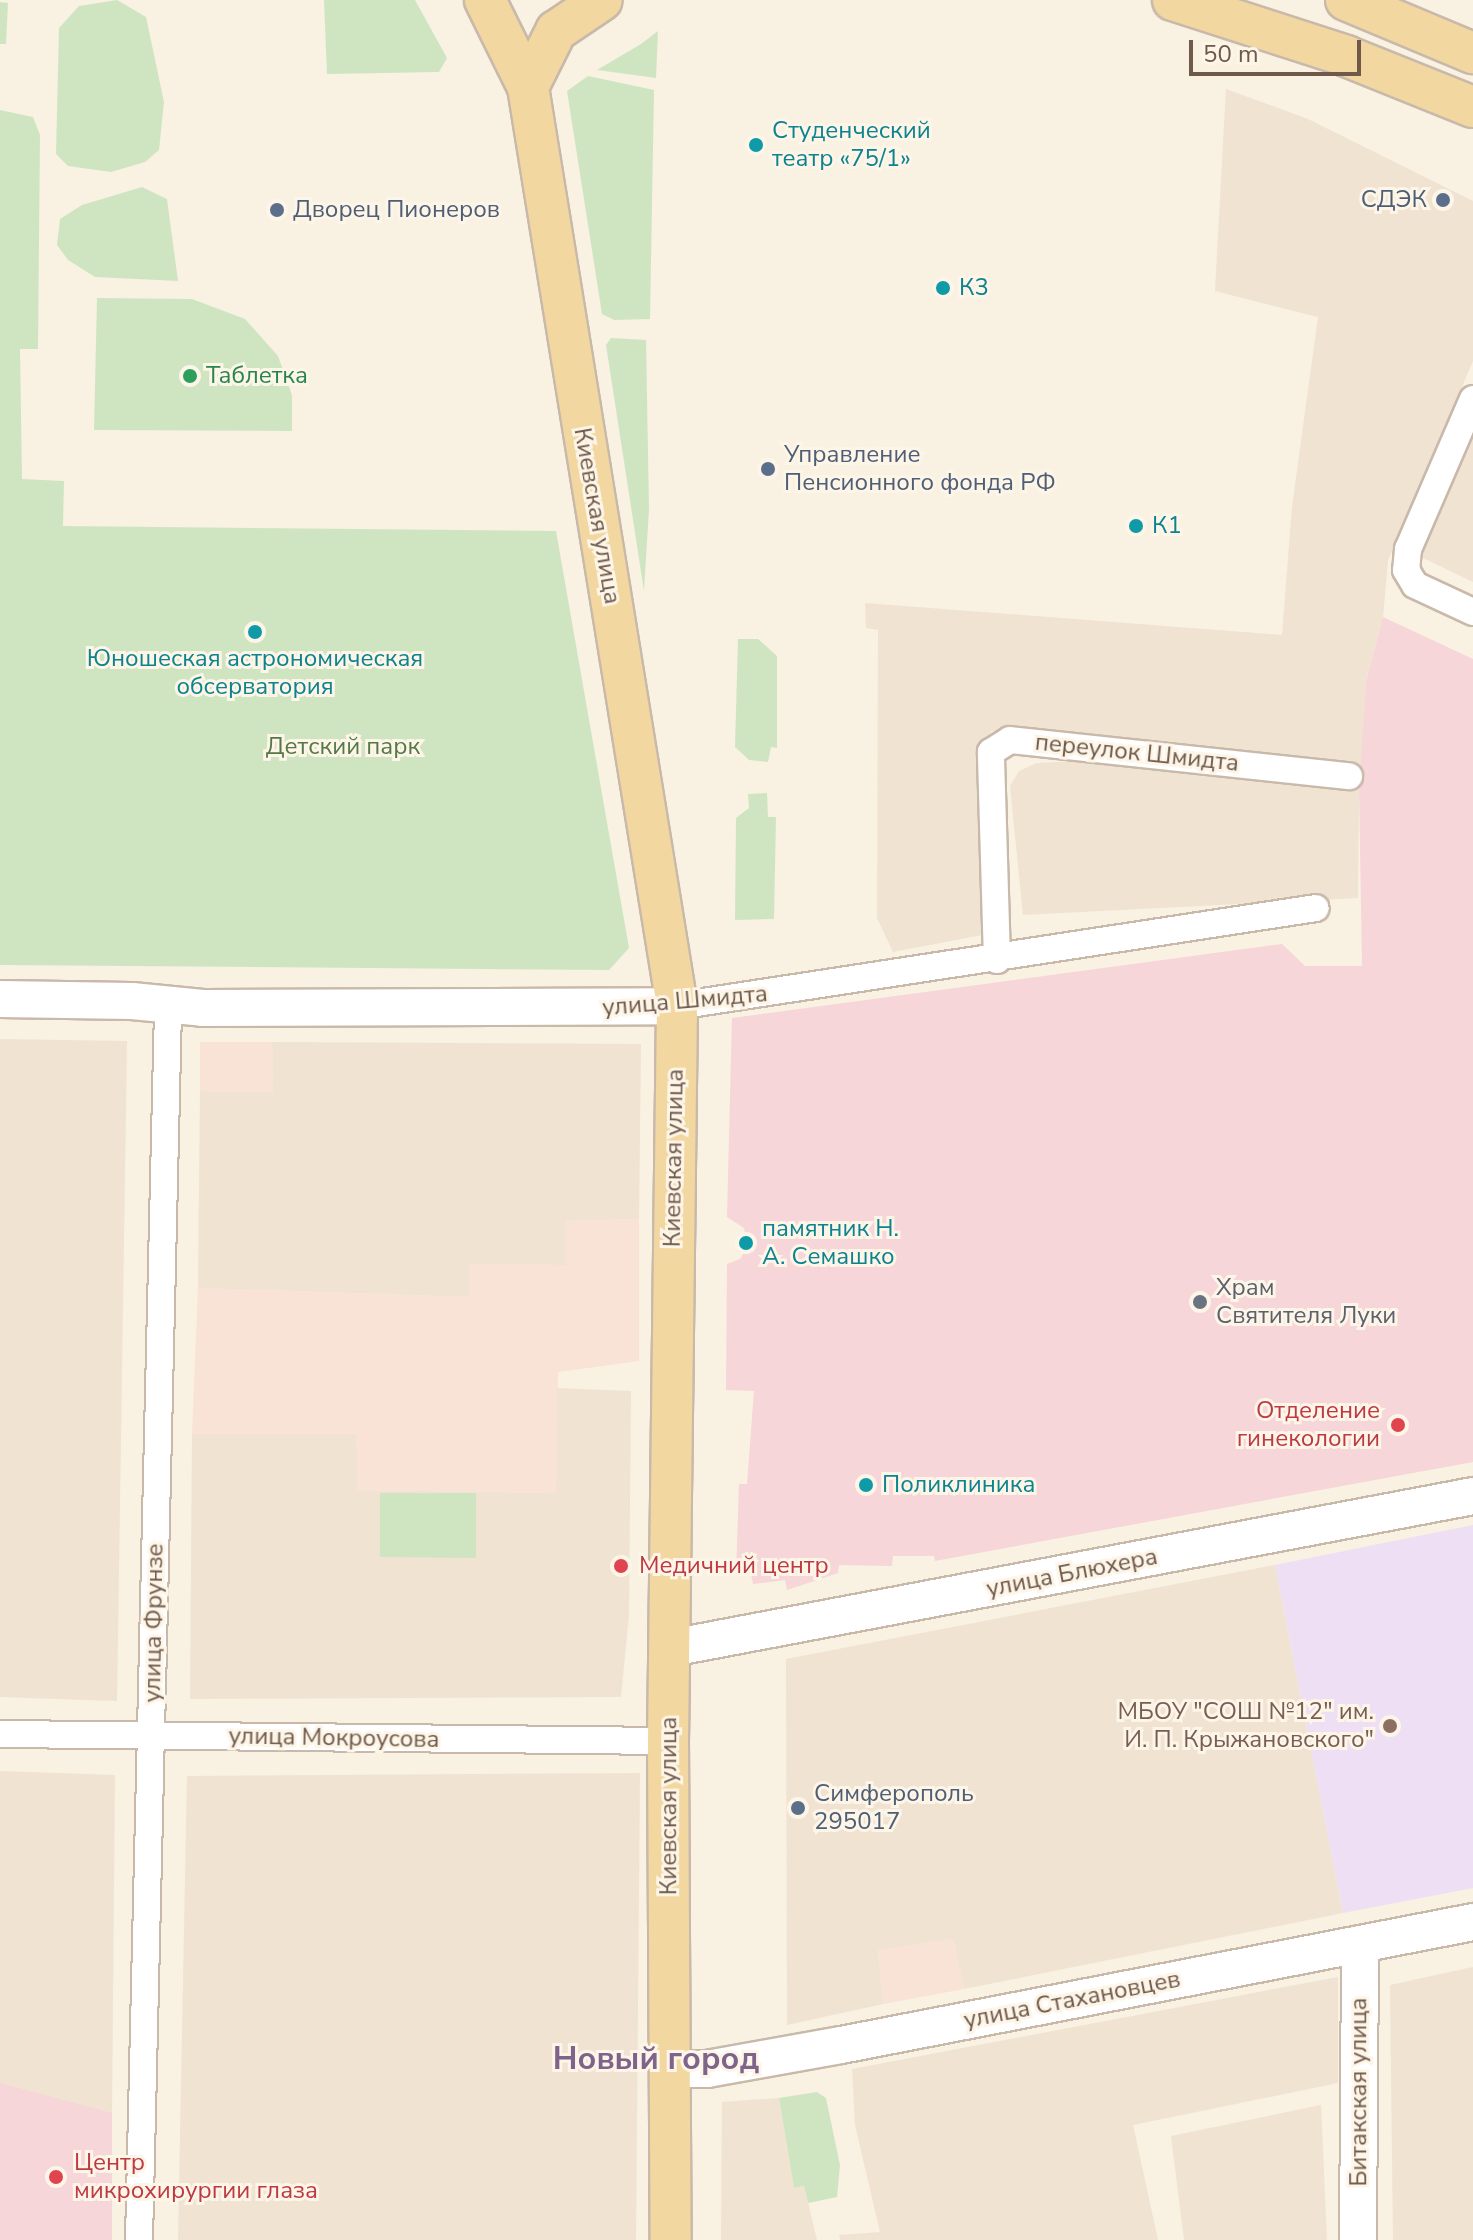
<!DOCTYPE html>
<meta charset="utf-8">
<style>
body{margin:0}
#map{position:relative;width:1473px;height:2240px;overflow:hidden;background:#f9f1e2;font-family:"Nunito Sans",sans-serif}
div>[style]{position:absolute}
.residential>*{inset:0;background:#f0e3d1}
.commercial>*{inset:0;background:#f9e2d6}
.education>*{inset:0;background:#eedff5}
.medical>*{inset:0;background:#f6d6d8}
.green>*{inset:0;background:#cfe5c2}
.roads{filter:drop-shadow(2px 0 #c8b9aa) drop-shadow(-2px 0 #c8b9aa) drop-shadow(0 2px #c8b9aa) drop-shadow(0 -2px #c8b9aa)}
.street>*{height:26px;margin:-13px;padding:0 13px;transform-origin:13px;border-radius:13px;background:#fff}
.secondary>*{height:36px;margin:-18px;padding:0 18px;transform-origin:18px;border-radius:18px;background:#fff}
.primary>*{height:40px;margin:-20px;padding:0 20px;transform-origin:20px;border-radius:20px;background:#f2d7a0}
.dots>*{width:22px;height:22px;translate:-50% -50%;box-sizing:border-box;border:4px solid #fdf5e7;border-radius:50%}
span{translate:-50% -50%;white-space:nowrap;text-align:center;line-height:1.15;-webkit-text-stroke:6px #fdf5e7;paint-order:stroke}
.culture-label{font-size:24px;color:#0d838f}
.left{translate:0 -50%;text-align:left}
.service-label{font-size:24px;color:#4e5e75}
.right{translate:-100% -50%;text-align:right}
.leisure-label{font-size:24px;color:#27864d}
.street-label{font-size:24px;color:#6e594b}
.park-label{font-size:24px;color:#547947}
.worship-label{font-size:24px;color:#5b616d}
.health-label{font-size:24px;color:#be3a42}
.education-label{font-size:24px;color:#785e54}
.district-label{font-size:32px;color:#7e638b;font-weight:700}
.scale{position:absolute;left:1189px;top:40px;width:172px;height:36px;box-sizing:border-box;border:4px solid #6e594b;border-top:0;padding-left:10px;font-size:24px;line-height:28px;white-space:nowrap;color:#6e594b;-webkit-text-stroke:6px #fdf5e7;paint-order:stroke}
</style>
<div id="map">
<div class="residential">
<i style="clip-path:polygon(1226px 89px,1308px 119px,1473px 201px,1473px 361px,1388px 560px,1383px 617px,1366px 682px,1362px 766px,991px 731px,998px 932px,893px 952px,877px 918px,878px 630px,866px 628px,865px 603px,1282px 635px,1292px 507px,1318px 317px,1215px 291px)"></i>
<i style="clip-path:polygon(1473px 432px,1473px 582px,1421px 557px)"></i>
<i style="clip-path:polygon(1120px 759px,1359px 790px,1358px 898px,1023px 915px,1010px 786px,1019px 771px,1037px 763px)"></i>
<i style="clip-path:polygon(0 1039px,127px 1041px,117px 1701px,0 1697px)"></i>
<i style="clip-path:polygon(272px 1042px,641px 1044px,639px 1219px,567px 1221px,567px 1265px,469px 1264px,469px 1297px,198px 1288px,200px 1091px,273px 1092px)"></i>
<i style="clip-path:polygon(557px 1388px,631px 1391px,629px 1614px,621px 1697px,190px 1699px,192px 1434px,357px 1434px,358px 1490px,556px 1493px)"></i>
<i style="clip-path:polygon(1275px 1565px,1343px 1913px,964px 1989px,953px 1939px,878px 1951px,883px 2004px,787px 2025px,786px 1659px)"></i>
<i style="clip-path:polygon(0 1771px,115px 1775px,112px 2113px,25px 2115px,0 2101px)"></i>
<i style="clip-path:polygon(640px 1773px,636px 2240px,178px 2240px,187px 1776px)"></i>
<i style="clip-path:polygon(1473px 1967px,1473px 2240px,1393px 2240px,1390px 1985px)"></i>
<i style="clip-path:polygon(1338px 1977px,1338px 2083px,1133px 2125px,1158px 2240px,840px 2240px,839px 2235px,880px 2232px,855px 2125px,852px 2069px)"></i>
<i style="clip-path:polygon(779px 2098px,794px 2188px,804px 2186px,817px 2240px,721px 2240px,722px 2102px)"></i>
<i style="clip-path:polygon(1321px 2105px,1327px 2240px,1184px 2240px,1171px 2136px)"></i>
</div>
<div class="commercial">
<i style="clip-path:polygon(200px 1042px,272px 1042px,273px 1092px,200px 1091px)"></i>
<i style="clip-path:polygon(639px 1219px,639px 1361px,558px 1372px,556px 1493px,357px 1490px,356px 1434px,192px 1434px,198px 1288px,469px 1297px,469px 1264px,566px 1265px,566px 1221px)"></i>
<i style="clip-path:polygon(953px 1939px,964px 1989px,883px 2004px,878px 1950px)"></i>
</div>
<div class="education">
<i style="clip-path:polygon(1473px 1525px,1473px 1888px,1343px 1913px,1275px 1565px)"></i>
</div>
<div class="medical">
<i style="clip-path:polygon(1383px 617px,1473px 659px,1473px 1462px,935px 1561px,934px 1556px,893px 1556px,892px 1566px,839px 1565px,838px 1573px,787px 1590px,785px 1580px,753px 1584px,751px 1574px,736px 1576px,739px 1484px,747px 1484px,754px 1391px,726px 1390px,727px 1264px,740px 1259px,748px 1246px,744px 1228px,727px 1217px,732px 1018px,1282px 944px,1305px 966px,1362px 966px,1359px 790px,1366px 682px)"></i>
<i style="clip-path:polygon(0 2083px,112px 2113px,112px 2240px,0 2240px)"></i>
</div>
<div class="green">
<i style="clip-path:polygon(117px 0,146px 17px,164px 102px,159px 150px,145px 162px,111px 172px,68px 166px,56px 154px,59px 28px,79px 6px)"></i>
<i style="clip-path:polygon(324px 0,415px 0,447px 58px,439px 72px,327px 74px)"></i>
<i style="clip-path:polygon(0 2px,8px 3px,6px 44px,0 44px)"></i>
<i style="clip-path:polygon(658px 31px,656px 78px,597px 70px,641px 44px)"></i>
<i style="clip-path:polygon(588px 76px,654px 90px,650px 319px,614px 320px,602px 314px,567px 91px)"></i>
<i style="clip-path:polygon(0 110px,33px 117px,40px 135px,38px 349px,20px 349px,22px 479px,64px 481px,63px 526px,556px 531px,629px 948px,609px 970px,0 965px)"></i>
<i style="clip-path:polygon(142px 187px,167px 199px,178px 281px,95px 277px,68px 260px,57px 245px,60px 219px,82px 205px)"></i>
<i style="clip-path:polygon(97px 298px,192px 299px,245px 319px,278px 356px,292px 395px,292px 431px,94px 430px)"></i>
<i style="clip-path:polygon(611px 338px,646px 340px,649px 509px,644px 591px,606px 345px)"></i>
<i style="clip-path:polygon(738px 639px,758px 639px,777px 656px,777px 748px,771px 747px,768px 762px,749px 760px,735px 747px)"></i>
<i style="clip-path:polygon(767px 793px,768px 817px,776px 817px,774px 919px,735px 920px,736px 818px,749px 808px,748px 794px)"></i>
<i style="clip-path:polygon(380px 1493px,476px 1493px,476px 1558px,380px 1557px)"></i>
<i style="clip-path:polygon(817px 2092px,826px 2098px,840px 2165px,837px 2197px,808px 2203px,804px 2186px,794px 2188px,779px 2098px)"></i>
</div>
<div class="roads">
<div class="street">
<i style="left:1473px;top:399px;width:163px;rotate:113.4deg"></i>
<i style="left:1408px;top:549px;width:21px;rotate:95deg"></i>
<i style="left:1406px;top:570px;width:17px;rotate:59deg"></i>
<i style="left:1415px;top:585px;width:64px;rotate:25deg"></i>
<i style="left:997px;top:960px;width:208px;rotate:-91.7deg"></i>
<i style="left:991px;top:752px;width:22px;rotate:-32deg"></i>
<i style="left:1010px;top:740px;width:341px;rotate:6.1deg"></i>
<i style="left:677px;top:1006px;width:646px;rotate:-8.72deg"></i>
<i style="left:0;top:1734px;width:668px;rotate:0.6deg"></i>
<i style="left:139px;top:2240px;width:1235px;rotate:-88.65deg"></i>
</div>
<div class="secondary">
<i style="left:0;top:999px;width:132px;rotate:0.9deg"></i>
<i style="left:132px;top:1001px;width:71px;rotate:5.6deg"></i>
<i style="left:203px;top:1008px;width:474px;rotate:-0.2deg"></i>
<i style="left:671px;top:1648px;width:816px;rotate:-10.73deg"></i>
<i style="left:671px;top:2069px;width:36px"></i>
<i style="left:707px;top:2069px;width:136px;rotate:-10.2deg"></i>
<i style="left:841px;top:2045px;width:644px;rotate:-11.01deg"></i>
<i style="left:1358px;top:2240px;width:296px;rotate:-89.6deg"></i>
</div>
<div class="primary">
<i style="left:485px;top:0;width:97px;rotate:63.7deg"></i>
<i style="left:528px;top:87px;width:931px;rotate:80.79deg"></i>
<i style="left:677px;top:1006px;width:735px;rotate:90.7deg"></i>
<i style="left:668px;top:1741px;width:499px;rotate:89.7deg"></i>
<i style="left:1173px;top:0;width:182px;rotate:17.9deg"></i>
<i style="left:1346px;top:56px;width:137px;rotate:21.9deg"></i>
<i style="left:1346px;top:0;width:138px;rotate:22.7deg"></i>
<i style="left:528px;top:87px;width:63px;rotate:-63.4deg"></i>
<i style="left:556px;top:31px;width:55px;rotate:-34deg"></i>
</div>
</div>
<div class="dots">
<i style="left:756px;top:145px;background:#0f9aa8"></i>
<i style="left:1443px;top:200px;background:#5c6f8a"></i>
<i style="left:277px;top:210px;background:#5c6f8a"></i>
<i style="left:943px;top:288px;background:#0f9aa8"></i>
<i style="left:190px;top:376px;background:#2e9e5b"></i>
<i style="left:768px;top:469px;background:#5c6f8a"></i>
<i style="left:1136px;top:526px;background:#0f9aa8"></i>
<i style="left:255px;top:632px;background:#0f9aa8"></i>
<i style="left:746px;top:1243px;background:#0f9aa8"></i>
<i style="left:1200px;top:1302px;background:#6b7280"></i>
<i style="left:1398px;top:1425px;background:#e0444e"></i>
<i style="left:866px;top:1485px;background:#0f9aa8"></i>
<i style="left:621px;top:1566px;background:#e0444e"></i>
<i style="left:1390px;top:1726px;background:#8d6e63"></i>
<i style="left:798px;top:1808px;background:#5c6f8a"></i>
<i style="left:56px;top:2177px;background:#e0444e"></i>
</div>
<div class="culture-label">
<span class="left" style="left:772px;top:145px">Студенческий<br>театр «75/1»</span>
<span class="left" style="left:959px;top:288px">К3</span>
<span class="left" style="left:1152px;top:526px">К1</span>
<span style="left:255px;top:673px">Юношеская астрономическая<br>обсерватория</span>
<span class="left" style="left:762px;top:1243px">памятник Н.<br>А. Семашко</span>
<span class="left" style="left:882px;top:1485px">Поликлиника</span>
</div>
<div class="service-label">
<span class="right" style="left:1427px;top:200px">СДЭК</span>
<span class="left" style="left:293px;top:210px">Дворец Пионеров</span>
<span class="left" style="left:784px;top:469px">Управление<br>Пенсионного фонда РФ</span>
<span class="left" style="left:814px;top:1808px">Симферополь<br>295017</span>
</div>
<div class="leisure-label">
<span class="left" style="left:206px;top:376px">Таблетка</span>
</div>
<div class="street-label">
<span style="left:597px;top:516px;rotate:80deg">Киевская улица</span>
<span style="left:1137px;top:753px;rotate:6deg">переулок Шмидта</span>
<span style="left:685px;top:1001px;rotate:-5deg">улица Шмидта</span>
<span style="left:674px;top:1158px;rotate:-89deg">Киевская улица</span>
<span style="left:1072px;top:1573px;rotate:-11deg">улица Блюхера</span>
<span style="left:154px;top:1623px;rotate:-89deg">улица Фрунзе</span>
<span style="left:334px;top:1738px;rotate:1deg">улица Мокроусова</span>
<span style="left:669px;top:1806px;rotate:-90deg">Киевская улица</span>
<span style="left:1072px;top:2000px;rotate:-11deg">улица Стахановцев</span>
<span style="left:1359px;top:2092px;rotate:-90deg">Битакская улица</span>
</div>
<div class="park-label">
<span style="left:343px;top:747px">Детский парк</span>
</div>
<div class="worship-label">
<span class="left" style="left:1216px;top:1302px">Храм<br>Святителя Луки</span>
</div>
<div class="health-label">
<span class="right" style="left:1380px;top:1425px">Отделение<br>гинекологии</span>
<span class="left" style="left:639px;top:1566px">Медичний центр</span>
<span class="left" style="left:74px;top:2177px">Центр<br>микрохирургии глаза</span>
</div>
<div class="education-label">
<span class="right" style="left:1374px;top:1726px">МБОУ "СОШ №12" им.<br>И. П. Крыжановского"</span>
</div>
<div class="district-label">
<span style="left:656px;top:2059px">Новый город</span>
</div>
<div class="scale">50 m</div>
</div>
